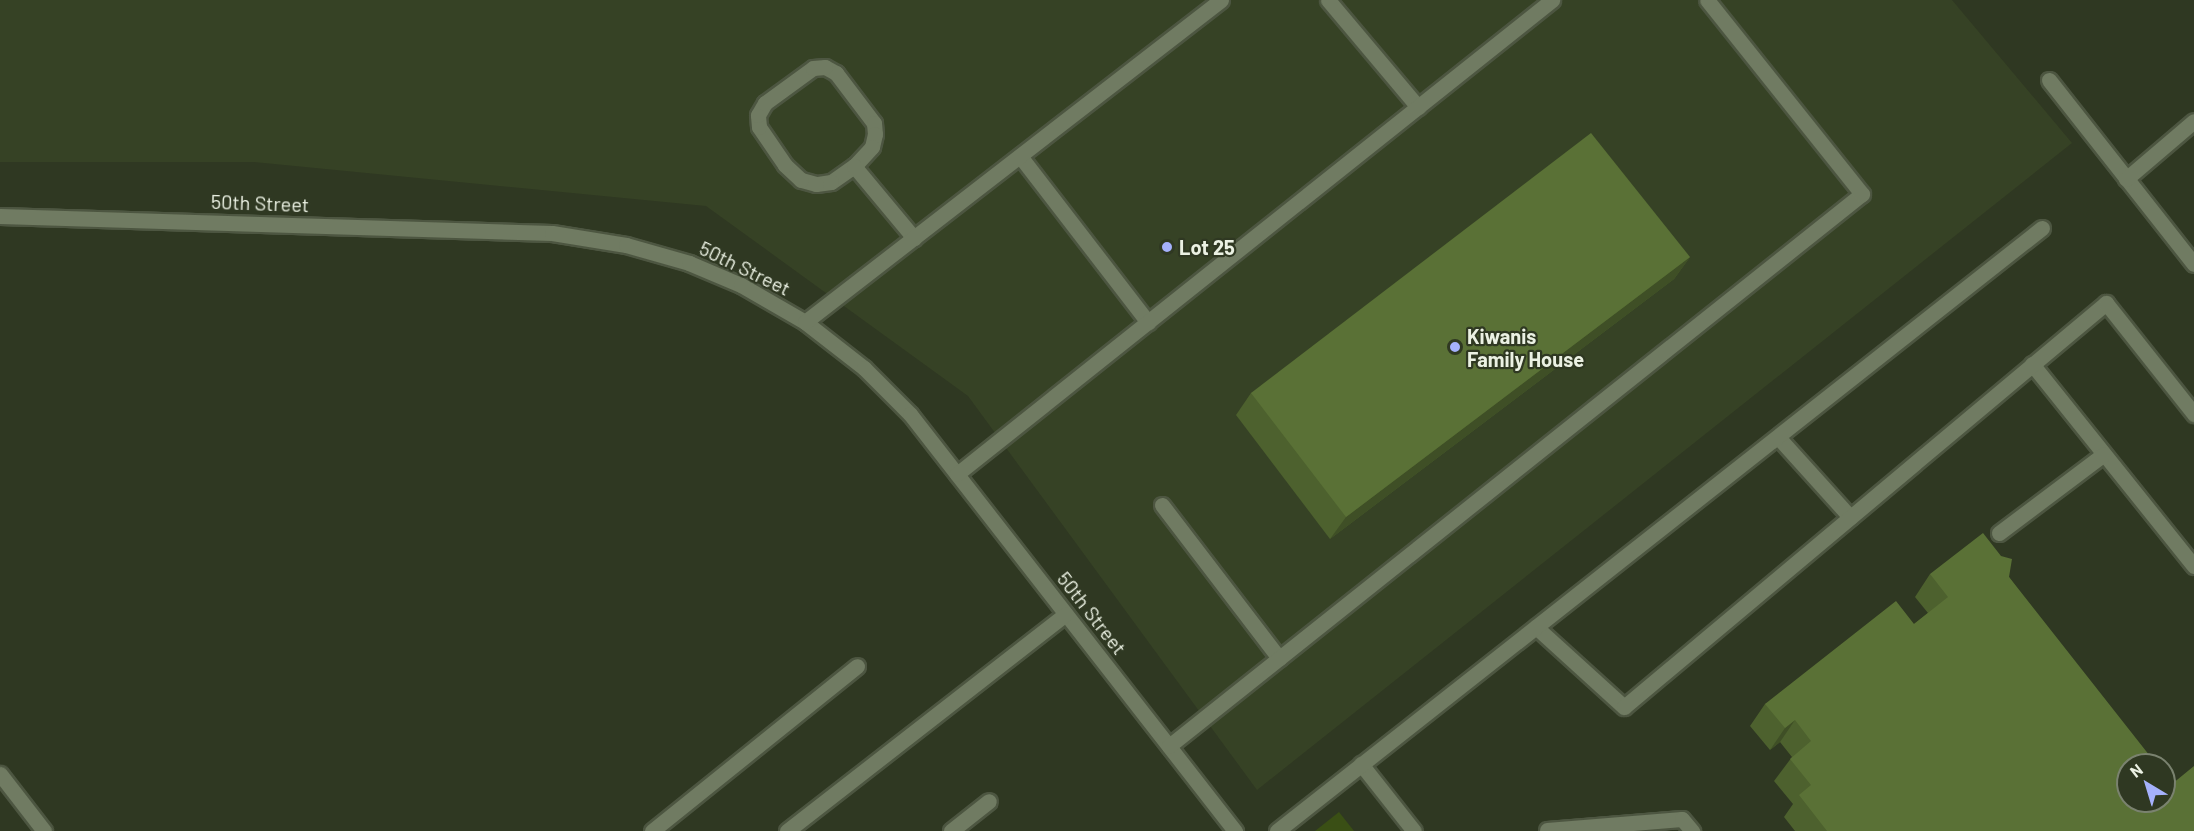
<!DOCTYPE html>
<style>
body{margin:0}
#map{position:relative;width:2194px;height:831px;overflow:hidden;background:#2f3822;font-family:Barlow,sans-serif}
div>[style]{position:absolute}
.built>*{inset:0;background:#364225}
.green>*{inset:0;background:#3a4f15}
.roads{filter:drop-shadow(2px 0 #4d5641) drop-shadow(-2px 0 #4d5641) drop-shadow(0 2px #4d5641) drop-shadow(0 -2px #4d5641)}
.minor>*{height:15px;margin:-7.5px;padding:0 7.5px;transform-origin:7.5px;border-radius:7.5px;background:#707b62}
.wall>*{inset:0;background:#4d612e}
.shaded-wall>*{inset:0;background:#3f4f26}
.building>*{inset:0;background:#5a7136}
.dots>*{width:16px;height:16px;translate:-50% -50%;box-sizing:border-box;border:3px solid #2f3822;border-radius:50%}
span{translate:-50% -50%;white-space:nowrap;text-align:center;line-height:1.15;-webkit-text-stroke:4.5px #2f3822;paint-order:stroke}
.street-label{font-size:20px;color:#ebf1e3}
.poi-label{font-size:20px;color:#ebf1e3;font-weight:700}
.left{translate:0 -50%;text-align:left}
.north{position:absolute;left:2116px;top:753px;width:60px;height:60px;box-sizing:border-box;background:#2f3822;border:2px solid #7a826f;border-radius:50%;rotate:322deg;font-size:16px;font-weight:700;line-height:24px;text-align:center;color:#ebf1e3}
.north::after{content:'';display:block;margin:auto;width:21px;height:27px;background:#a5b1fc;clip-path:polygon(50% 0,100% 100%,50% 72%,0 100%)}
</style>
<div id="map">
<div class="built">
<i style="clip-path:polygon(0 0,1952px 0,2072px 143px,1257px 790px,968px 396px,706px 206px,254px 162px,0 162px)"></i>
</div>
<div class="green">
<i style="clip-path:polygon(1339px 812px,1354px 831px,1315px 831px)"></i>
</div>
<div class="roads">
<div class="minor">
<i style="left:1328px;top:0;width:140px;rotate:49.9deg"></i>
<i style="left:825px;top:67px;width:13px;rotate:29deg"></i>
<i style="left:836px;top:73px;width:63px;rotate:52.8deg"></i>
<i style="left:874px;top:123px;width:11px;rotate:85deg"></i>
<i style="left:875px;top:134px;width:13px;rotate:103deg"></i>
<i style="left:872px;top:147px;width:26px;rotate:133deg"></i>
<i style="left:854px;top:166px;width:28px;rotate:145deg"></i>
<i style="left:831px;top:182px;width:15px;rotate:172deg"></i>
<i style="left:816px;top:184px;width:16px;rotate:-165deg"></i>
<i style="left:801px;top:180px;width:22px;rotate:-137deg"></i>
<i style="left:785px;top:165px;width:46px;rotate:-124.4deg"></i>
<i style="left:759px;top:127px;width:12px;rotate:-95deg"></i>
<i style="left:758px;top:115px;width:14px;rotate:-60deg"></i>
<i style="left:765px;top:103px;width:59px;rotate:-36.1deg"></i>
<i style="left:813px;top:68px;width:12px;rotate:-5deg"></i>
<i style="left:2049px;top:80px;width:234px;rotate:51.8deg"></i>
<i style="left:1020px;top:156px;width:210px;rotate:52.4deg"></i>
<i style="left:854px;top:166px;width:94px;rotate:50.2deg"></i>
<i style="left:2126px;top:179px;width:89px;rotate:-40.5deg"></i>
<i style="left:0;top:216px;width:552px;rotate:1.76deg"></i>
<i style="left:552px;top:233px;width:75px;rotate:9.2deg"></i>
<i style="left:626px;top:245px;width:66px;rotate:15.9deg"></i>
<i style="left:689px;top:263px;width:56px;rotate:22.9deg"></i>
<i style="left:741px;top:285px;width:74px;rotate:30deg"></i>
<i style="left:805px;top:322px;width:75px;rotate:37.9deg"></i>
<i style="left:864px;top:368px;width:65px;rotate:45deg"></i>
<i style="left:910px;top:414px;width:529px;rotate:52.07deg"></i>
<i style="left:805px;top:322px;width:526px;rotate:-37.74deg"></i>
<i style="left:2032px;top:364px;width:259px;rotate:51.3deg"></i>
<i style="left:1778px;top:437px;width:108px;rotate:48deg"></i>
<i style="left:957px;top:474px;width:761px;rotate:-38.54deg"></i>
<i style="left:1162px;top:505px;width:193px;rotate:52.6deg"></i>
<i style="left:1999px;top:533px;width:131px;rotate:-37deg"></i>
<i style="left:1536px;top:627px;width:119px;rotate:42.3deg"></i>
<i style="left:1624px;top:707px;width:629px;rotate:-39.97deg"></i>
<i style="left:2106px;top:303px;width:142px;rotate:51.6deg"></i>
<i style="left:1169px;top:746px;width:886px;rotate:-38.54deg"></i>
<i style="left:1862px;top:194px;width:248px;rotate:-128.6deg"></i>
<i style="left:1361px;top:764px;width:85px;rotate:51.7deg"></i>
<i style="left:0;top:774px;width:72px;rotate:52.3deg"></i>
<i style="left:1547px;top:830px;width:135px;rotate:-4.7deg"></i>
<i style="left:1682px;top:819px;width:16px;rotate:50deg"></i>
<i style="left:652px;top:831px;width:263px;rotate:-38.8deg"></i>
<i style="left:787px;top:831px;width:353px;rotate:-37.9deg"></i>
<i style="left:951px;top:831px;width:48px;rotate:-38.3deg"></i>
<i style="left:1277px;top:831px;width:974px;rotate:-38.25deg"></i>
</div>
</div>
<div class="wall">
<i style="clip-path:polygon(1690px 257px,1674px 279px,1330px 539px,1236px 415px,1251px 393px)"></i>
<i style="clip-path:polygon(1930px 574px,2009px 577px,2194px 831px,1795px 831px,1784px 817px,1793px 804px,1774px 781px,1792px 757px,1780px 742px,1770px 750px,1750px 726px,1765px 704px,1914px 624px,1928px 613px,1915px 597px)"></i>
</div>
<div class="shaded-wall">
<i style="clip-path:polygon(1690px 257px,1674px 279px,1330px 539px,1346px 517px)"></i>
<i style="clip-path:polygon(1795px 720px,1780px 742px,1770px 750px,1785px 728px)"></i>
</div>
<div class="building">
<i style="clip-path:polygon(1591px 133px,1690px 257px,1346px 517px,1251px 393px)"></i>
<i style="clip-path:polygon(1983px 533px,2001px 556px,2012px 559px,2009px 577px,2157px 765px,2128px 765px,2128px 801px,2164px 801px,2164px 774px,2172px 784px,2194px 766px,2194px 831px,1827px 831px,1799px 795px,1811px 785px,1790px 759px,1811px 741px,1795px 720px,1785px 728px,1765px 704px,1896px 601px,1914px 624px,1948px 597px,1930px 574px)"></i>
</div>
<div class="dots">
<i style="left:1167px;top:247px;background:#a5b1fc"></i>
<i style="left:1455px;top:347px;background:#a5b1fc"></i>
</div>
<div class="street-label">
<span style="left:260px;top:203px;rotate:2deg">50th Street</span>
<span style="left:745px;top:268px;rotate:26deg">50th Street</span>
<span style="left:1092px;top:613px;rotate:52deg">50th Street</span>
</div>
<div class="poi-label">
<span class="left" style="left:1179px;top:247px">Lot 25</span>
<span class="left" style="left:1467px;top:348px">Kiwanis<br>Family House</span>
</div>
<div class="north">N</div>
</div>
